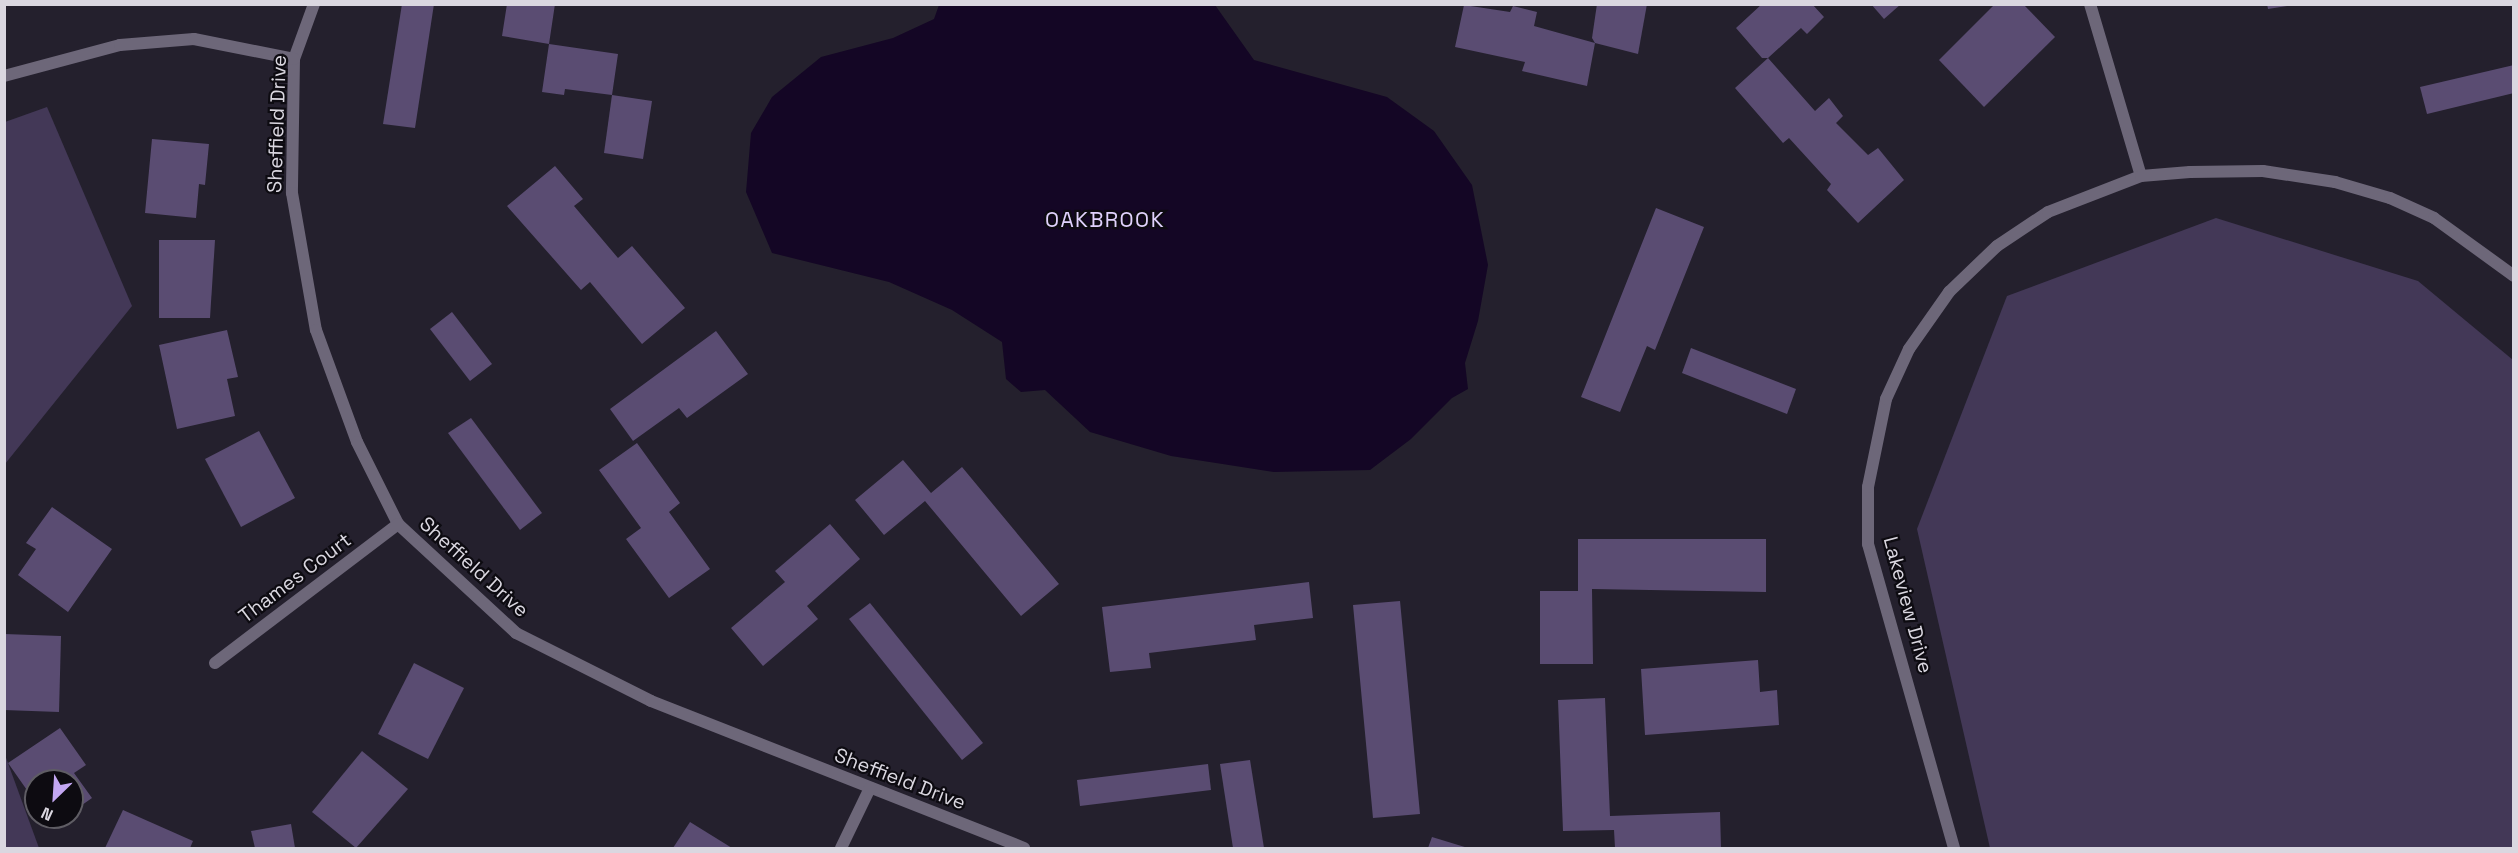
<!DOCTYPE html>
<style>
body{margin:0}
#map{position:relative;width:2518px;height:853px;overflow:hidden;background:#24202d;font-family:"Space Grotesk",sans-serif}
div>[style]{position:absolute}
.green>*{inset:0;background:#433857}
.water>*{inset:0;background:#140625}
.building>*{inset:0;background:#5a4c72}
.street>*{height:12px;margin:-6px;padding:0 6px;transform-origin:6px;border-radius:6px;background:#6d6779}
span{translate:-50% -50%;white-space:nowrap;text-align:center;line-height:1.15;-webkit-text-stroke:4.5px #0d0b11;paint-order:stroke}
.street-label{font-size:20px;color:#dad7e0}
.neighbourhood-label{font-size:21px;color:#e1d2fd;letter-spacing:1.5px}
.frame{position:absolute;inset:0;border:6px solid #dad7e0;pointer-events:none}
.north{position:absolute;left:24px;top:769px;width:60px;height:60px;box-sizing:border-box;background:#0d0b11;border:2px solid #5f5d64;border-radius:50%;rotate:205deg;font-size:16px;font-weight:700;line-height:24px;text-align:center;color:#dad7e0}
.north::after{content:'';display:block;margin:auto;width:21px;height:27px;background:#c3a7f2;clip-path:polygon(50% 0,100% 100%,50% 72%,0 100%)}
</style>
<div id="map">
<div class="green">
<i style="clip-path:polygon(47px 107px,132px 306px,5px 464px,5px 122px)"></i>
<i style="clip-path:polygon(2216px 218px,2418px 281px,2513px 360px,2513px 848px,1990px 848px,1917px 529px,2007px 296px)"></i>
<i style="clip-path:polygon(4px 755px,5px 755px,39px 848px,5px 848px)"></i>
</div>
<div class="water">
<i style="clip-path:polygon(939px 5px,1215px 5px,1254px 60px,1387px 97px,1434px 131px,1472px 185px,1488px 265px,1478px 321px,1465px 363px,1468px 389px,1452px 398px,1411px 439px,1370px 470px,1274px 472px,1171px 456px,1090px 432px,1045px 390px,1021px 392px,1006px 379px,1002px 342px,952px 310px,889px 282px,772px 253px,746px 192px,751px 133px,772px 97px,821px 57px,893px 38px,934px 19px)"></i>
</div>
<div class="building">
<i style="clip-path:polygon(402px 4px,434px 4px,415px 128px,383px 124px)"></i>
<i style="clip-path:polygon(507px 4px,555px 4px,549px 44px,618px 54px,612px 95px,565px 89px,564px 95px,542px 92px,549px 44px,502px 36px)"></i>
<i style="clip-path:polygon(1597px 4px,1647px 4px,1638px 54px,1595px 43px,1592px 38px)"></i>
<i style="clip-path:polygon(1762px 4px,1812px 4px,1824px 17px,1807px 34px,1801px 28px,1768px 58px,1762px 58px,1736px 28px)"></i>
<i style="clip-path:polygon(1871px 4px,1901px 4px,1884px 19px)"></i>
<i style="clip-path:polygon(1995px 4px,2023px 4px,2055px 37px,1984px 107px,1939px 60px)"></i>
<i style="clip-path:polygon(2267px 4px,2287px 4px,2287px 6px,2268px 9px)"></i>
<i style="clip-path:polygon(1464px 5px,1510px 12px,1513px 6px,1537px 12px,1534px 26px,1595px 43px,1587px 86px,1522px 71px,1525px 62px,1455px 47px)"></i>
<i style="clip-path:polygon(1768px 58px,1815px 111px,1829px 98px,1843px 116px,1836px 123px,1868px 155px,1878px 148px,1904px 180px,1858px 223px,1827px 190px,1831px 184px,1789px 138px,1783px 143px,1735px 88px)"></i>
<i style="clip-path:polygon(2514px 65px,2514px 93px,2427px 114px,2420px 87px)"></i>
<i style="clip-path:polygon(612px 95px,652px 101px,643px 159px,604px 153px)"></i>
<i style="clip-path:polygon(152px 139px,209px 144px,205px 185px,199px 184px,196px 218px,145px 213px)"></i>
<i style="clip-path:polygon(555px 166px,583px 199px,574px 206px,618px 258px,632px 246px,685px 308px,642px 344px,590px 282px,581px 290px,507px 206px)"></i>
<i style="clip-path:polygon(1656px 208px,1704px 227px,1655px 350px,1647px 346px,1620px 412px,1581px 397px)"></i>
<i style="clip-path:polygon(159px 240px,215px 240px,210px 318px,159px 318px)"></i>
<i style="clip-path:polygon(452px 312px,492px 364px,470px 381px,430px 329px)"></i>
<i style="clip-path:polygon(227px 330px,238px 377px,227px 379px,235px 416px,177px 429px,159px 345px)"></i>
<i style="clip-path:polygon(716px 331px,748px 374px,687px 418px,679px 408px,633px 441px,610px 409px)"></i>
<i style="clip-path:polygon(1691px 348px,1796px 389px,1787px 414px,1682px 373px)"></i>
<i style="clip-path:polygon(471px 418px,542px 513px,520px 530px,448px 433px)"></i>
<i style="clip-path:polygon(259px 431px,295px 498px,241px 527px,205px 459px)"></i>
<i style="clip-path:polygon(637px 443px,680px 503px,669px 512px,710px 569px,669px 598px,626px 539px,641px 528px,599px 470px)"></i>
<i style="clip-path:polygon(903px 460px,931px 493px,962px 467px,1059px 584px,1021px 616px,925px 501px,884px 535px,855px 500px)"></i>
<i style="clip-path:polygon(52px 507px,112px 549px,68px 612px,18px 575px,36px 549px,26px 543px)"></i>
<i style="clip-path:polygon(830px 524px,860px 559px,807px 606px,818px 619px,763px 666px,731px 628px,785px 582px,775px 571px)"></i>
<i style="clip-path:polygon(1578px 539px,1766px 539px,1766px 592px,1592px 589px,1593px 664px,1540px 664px,1540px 591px,1578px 591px)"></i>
<i style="clip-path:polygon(1309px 582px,1313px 618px,1254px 625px,1256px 640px,1149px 653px,1151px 668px,1110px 672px,1102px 607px)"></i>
<i style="clip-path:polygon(1400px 601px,1420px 814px,1373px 818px,1353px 605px)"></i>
<i style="clip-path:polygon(870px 603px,983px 743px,962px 760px,849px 619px)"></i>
<i style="clip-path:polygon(4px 634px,61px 636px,59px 712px,4px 710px)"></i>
<i style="clip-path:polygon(1758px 660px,1760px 692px,1777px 690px,1779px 725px,1645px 735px,1641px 669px)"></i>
<i style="clip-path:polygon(414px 663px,464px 688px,428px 759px,378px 734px)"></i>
<i style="clip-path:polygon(1605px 698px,1610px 816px,1720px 812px,1721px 848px,1615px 848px,1614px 830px,1563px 831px,1558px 700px)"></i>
<i style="clip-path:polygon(60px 728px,86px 765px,74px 773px,92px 798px,72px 812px,72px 781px,36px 781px,36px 803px,8px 763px)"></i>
<i style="clip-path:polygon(362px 751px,408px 789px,356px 848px,312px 812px)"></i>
<i style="clip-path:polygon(1250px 760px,1264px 848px,1233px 848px,1220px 764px)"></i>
<i style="clip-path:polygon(1208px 764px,1211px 790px,1080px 806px,1077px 780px)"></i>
<i style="clip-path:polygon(123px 810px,193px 841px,190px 848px,105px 848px)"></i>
<i style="clip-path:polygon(46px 817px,65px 817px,52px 826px)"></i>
<i style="clip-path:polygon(690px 822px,732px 848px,673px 848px)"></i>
<i style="clip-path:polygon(291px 824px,295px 848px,255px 848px,251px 831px)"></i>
<i style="clip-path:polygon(1432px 837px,1468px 848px,1428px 848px)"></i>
</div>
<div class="street">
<i style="left:314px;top:4px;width:59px;rotate:110deg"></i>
<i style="left:294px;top:59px;width:134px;rotate:90.9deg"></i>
<i style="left:292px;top:193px;width:139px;rotate:80.1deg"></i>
<i style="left:316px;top:330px;width:119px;rotate:69.9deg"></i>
<i style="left:357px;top:442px;width:92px;rotate:63.4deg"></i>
<i style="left:398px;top:524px;width:161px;rotate:42.7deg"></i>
<i style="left:516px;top:633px;width:151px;rotate:26.7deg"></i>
<i style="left:651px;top:701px;width:401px;rotate:21.5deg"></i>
<i style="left:2090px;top:4px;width:179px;rotate:73.5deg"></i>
<i style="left:4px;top:76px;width:120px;rotate:-15deg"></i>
<i style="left:120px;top:45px;width:74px;rotate:-4.6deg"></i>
<i style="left:194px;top:39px;width:102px;rotate:11.3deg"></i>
<i style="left:215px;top:663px;width:230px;rotate:-37.2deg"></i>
<i style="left:841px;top:848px;width:67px;rotate:-64.2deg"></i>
<i style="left:1954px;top:848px;width:316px;rotate:-105.8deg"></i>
<i style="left:1868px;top:544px;width:57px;rotate:-90deg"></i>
<i style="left:1868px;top:487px;width:90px;rotate:-78.4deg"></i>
<i style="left:1886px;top:399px;width:55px;rotate:-65.3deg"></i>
<i style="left:1909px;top:349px;width:70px;rotate:-54.9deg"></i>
<i style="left:1949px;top:292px;width:66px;rotate:-43.8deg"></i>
<i style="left:1997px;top:246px;width:61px;rotate:-33.7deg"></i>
<i style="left:2048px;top:212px;width:100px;rotate:-21.2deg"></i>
<i style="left:2141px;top:176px;width:49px;rotate:-4.7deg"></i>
<i style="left:2190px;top:172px;width:73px;rotate:-0.8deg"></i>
<i style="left:2263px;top:171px;width:73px;rotate:8.7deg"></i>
<i style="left:2335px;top:182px;width:57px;rotate:16.2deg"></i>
<i style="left:2390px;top:198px;width:48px;rotate:24.4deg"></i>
<i style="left:2434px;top:218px;width:99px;rotate:35.9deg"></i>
</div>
<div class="street-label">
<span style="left:277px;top:124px;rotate:-88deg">Sheffield Drive</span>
<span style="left:474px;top:567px;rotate:42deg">Sheffield Drive</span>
<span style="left:295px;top:578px;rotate:-37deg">Thames Court</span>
<span style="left:1908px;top:605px;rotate:75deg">Lakeview Drive</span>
<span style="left:900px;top:779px;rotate:21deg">Sheffield Drive</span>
</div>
<div class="neighbourhood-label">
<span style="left:1105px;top:220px">OAKBROOK</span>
</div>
<div class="frame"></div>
<div class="north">N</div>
</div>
